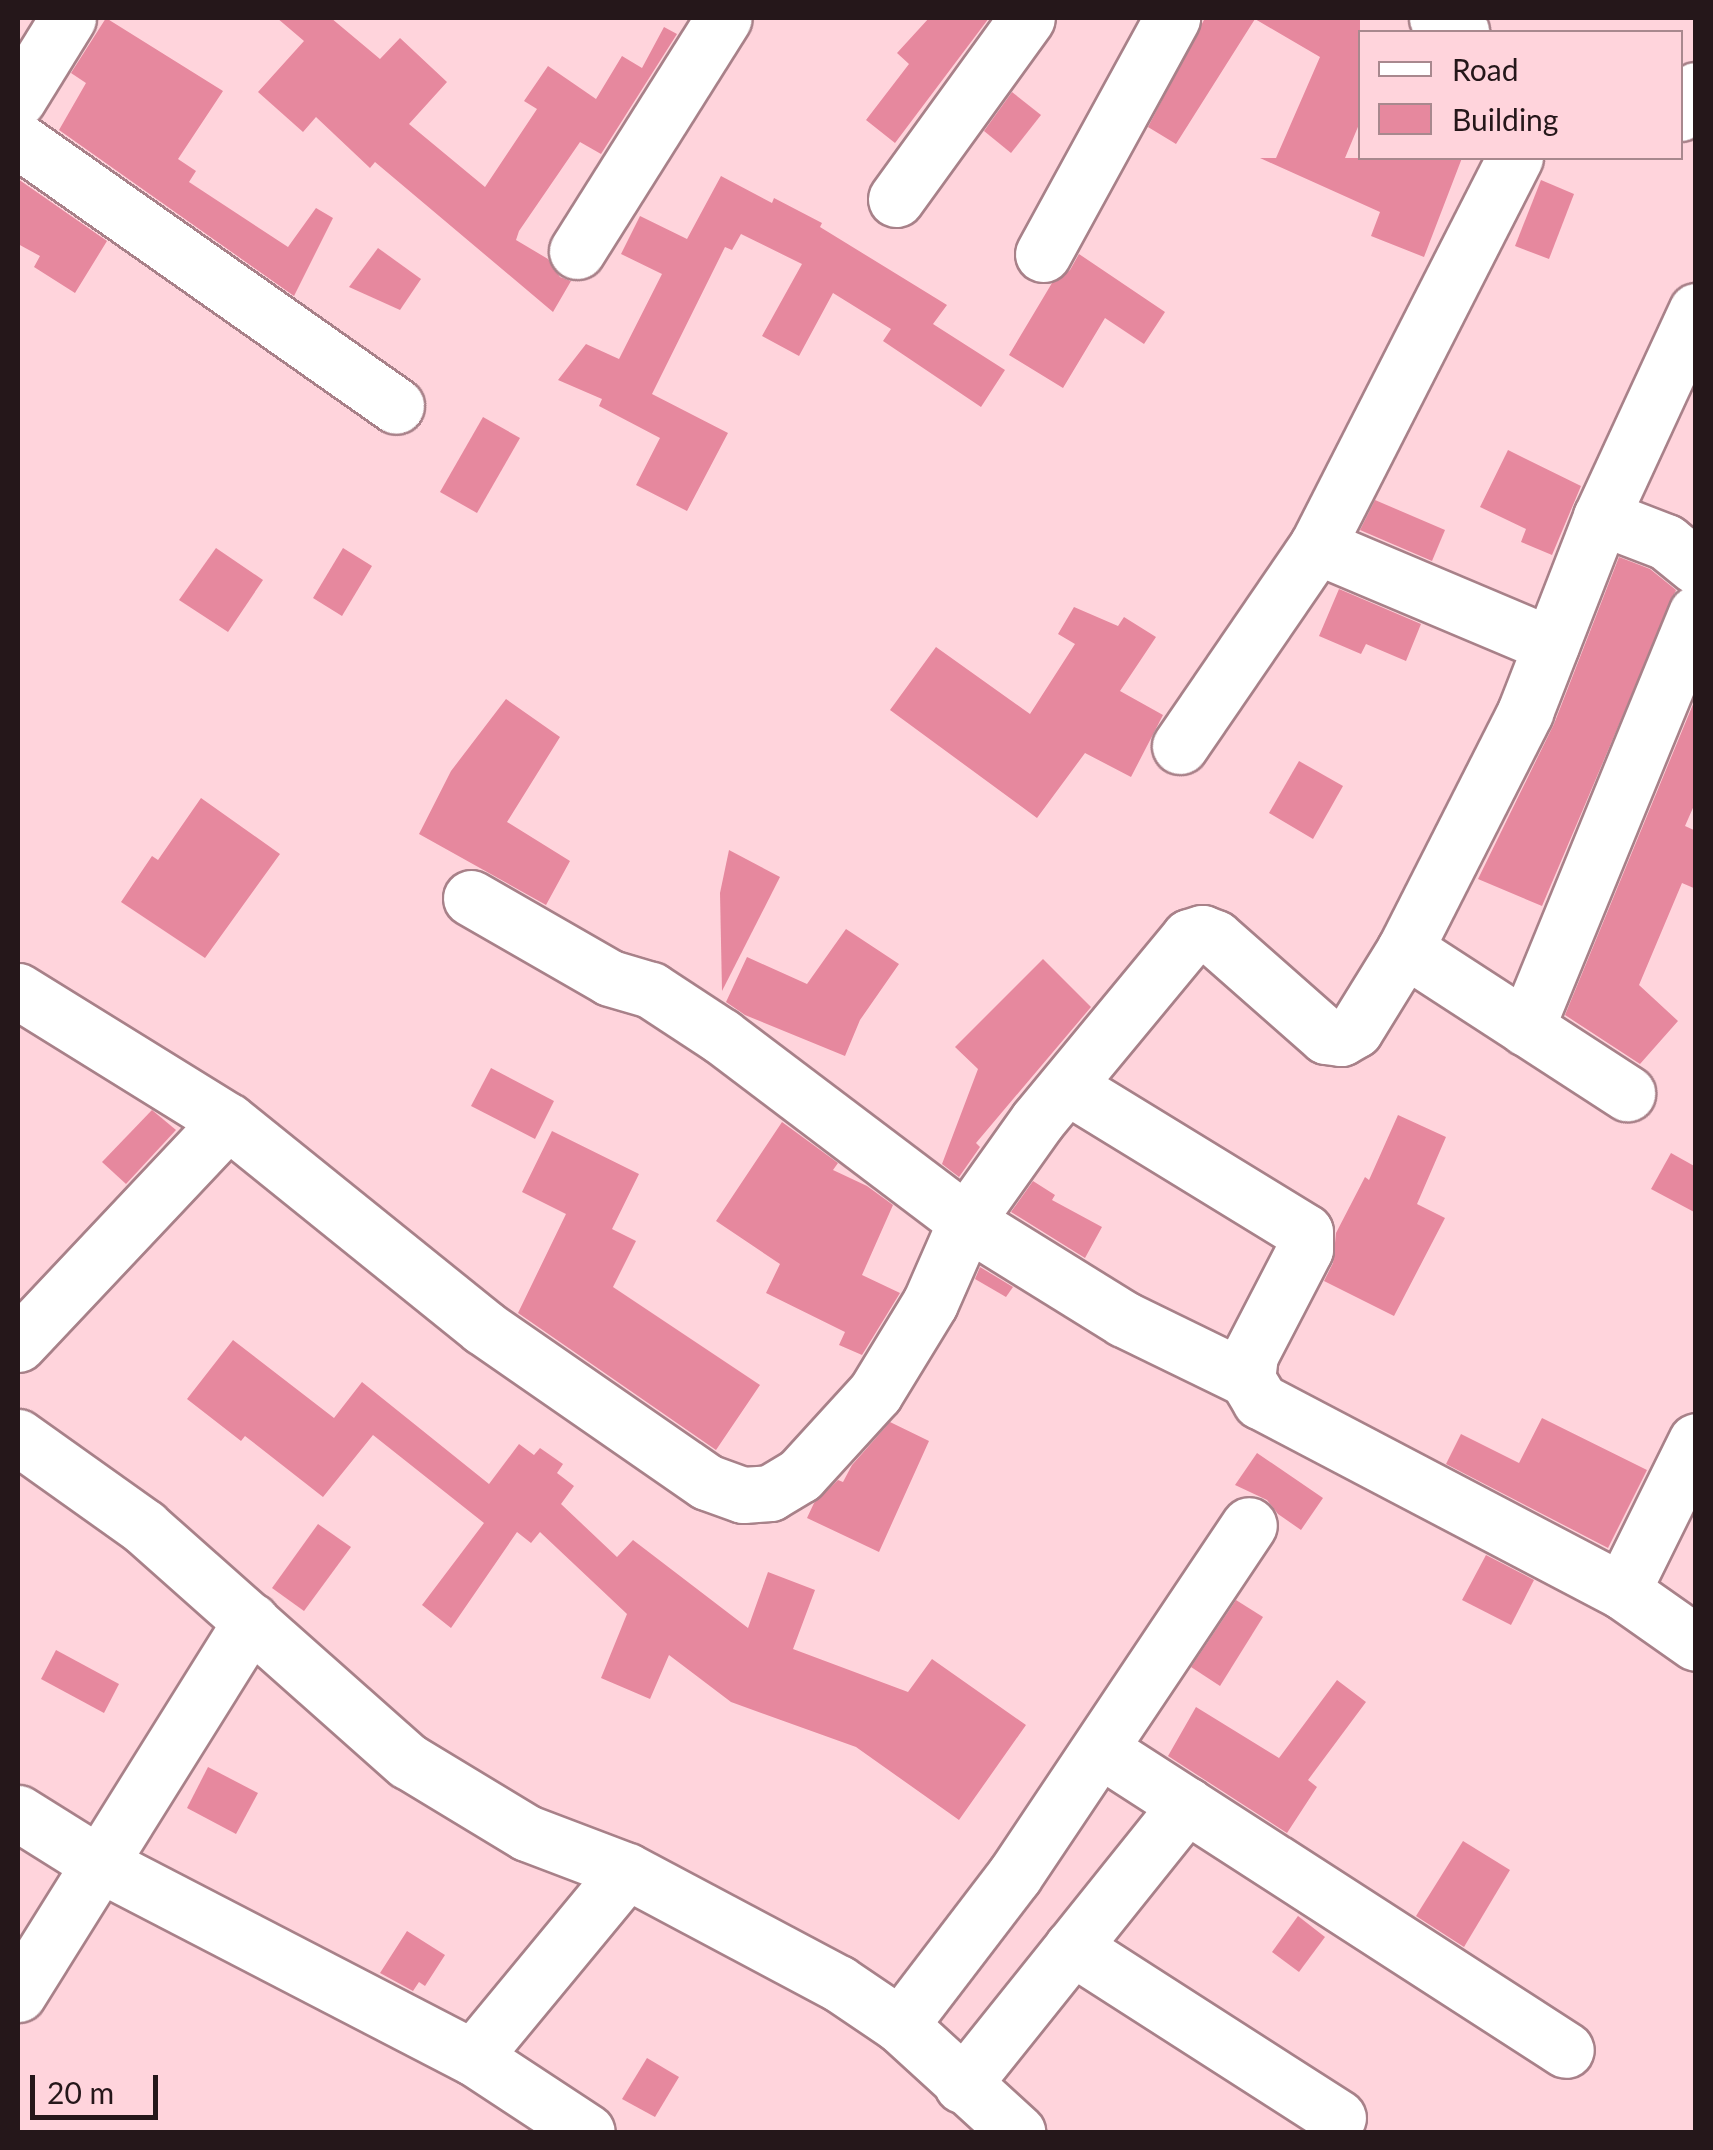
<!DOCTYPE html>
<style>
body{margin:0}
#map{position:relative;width:1713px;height:2150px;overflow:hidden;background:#ffd4dc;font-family:Lato,sans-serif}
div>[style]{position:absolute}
.building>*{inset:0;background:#e6889e}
.roads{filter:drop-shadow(2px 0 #a88189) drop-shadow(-2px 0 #a88189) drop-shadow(0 2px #a88189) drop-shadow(0 -2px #a88189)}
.minor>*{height:55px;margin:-27.5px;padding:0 27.5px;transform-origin:27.5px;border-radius:27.5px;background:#fff}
span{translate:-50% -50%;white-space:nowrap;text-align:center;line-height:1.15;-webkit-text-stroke:10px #ffd4dc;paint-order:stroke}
.frame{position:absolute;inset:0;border:20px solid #25171a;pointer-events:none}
.legend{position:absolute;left:1358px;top:30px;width:325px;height:130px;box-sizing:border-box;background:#ffd4dc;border:2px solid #a8888e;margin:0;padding:12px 18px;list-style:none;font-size:30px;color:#25171a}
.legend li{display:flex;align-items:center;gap:20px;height:50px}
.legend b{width:50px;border:2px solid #a8888e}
.scale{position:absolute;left:30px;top:2075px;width:128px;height:45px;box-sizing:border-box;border:5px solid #25171a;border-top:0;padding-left:12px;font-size:30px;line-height:35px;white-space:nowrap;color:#25171a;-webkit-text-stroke:8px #ffd4dc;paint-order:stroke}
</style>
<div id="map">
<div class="building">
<i style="clip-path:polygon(106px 18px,223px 91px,178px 159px,196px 171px,189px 182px,288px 247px,316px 208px,333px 218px,294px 296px,59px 130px,86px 83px,71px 73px)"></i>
<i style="clip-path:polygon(277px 18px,331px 18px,380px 59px,400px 38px,447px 82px,409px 124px,485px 187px,537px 109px,524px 101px,548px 66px,596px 99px,622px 56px,642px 68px,664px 27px,677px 34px,601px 154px,580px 142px,519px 231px,516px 240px,548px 259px,560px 277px,571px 281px,553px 312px,375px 162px,370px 168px,316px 117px,303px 132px,258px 92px,304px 41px)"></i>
<i style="clip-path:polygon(929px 18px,989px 18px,895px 143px,866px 120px,909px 64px,897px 53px)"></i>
<i style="clip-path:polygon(1205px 18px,1360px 18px,1360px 122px,1345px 158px,1462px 158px,1424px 257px,1371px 236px,1380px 212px,1260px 158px,1276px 158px,1320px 57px,1255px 19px,1176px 144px,1148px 127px)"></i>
<i style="clip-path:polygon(1012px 92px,1041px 115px,1011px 153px,984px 131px)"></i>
<i style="clip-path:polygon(721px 176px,772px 203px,774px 198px,822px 223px,820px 227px,947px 305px,933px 324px,1005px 370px,981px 407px,883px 341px,891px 329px,833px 293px,799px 356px,762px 336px,802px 264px,741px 234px,732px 250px,725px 247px,652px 394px,728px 433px,687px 511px,636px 485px,660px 438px,599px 406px,602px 399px,558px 380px,586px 344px,619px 359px,662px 274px,621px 254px,640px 216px,687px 239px)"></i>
<i style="clip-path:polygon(18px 179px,107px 241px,75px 293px,34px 267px,40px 256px,18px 244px)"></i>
<i style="clip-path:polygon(1541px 180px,1574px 194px,1549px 259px,1515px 246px)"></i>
<i style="clip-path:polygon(378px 248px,421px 279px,400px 310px,349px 287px)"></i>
<i style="clip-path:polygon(1079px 254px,1165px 312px,1144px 344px,1105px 318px,1063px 388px,1009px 355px,1052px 283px,1070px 270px)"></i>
<i style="clip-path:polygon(483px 417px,520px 438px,477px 513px,440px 492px)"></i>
<i style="clip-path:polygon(1508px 450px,1581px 486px,1552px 555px,1521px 542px,1526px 529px,1480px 507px)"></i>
<i style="clip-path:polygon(1375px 500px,1445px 530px,1432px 561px,1360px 530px)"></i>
<i style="clip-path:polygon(216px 548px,263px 580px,228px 632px,179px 600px)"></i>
<i style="clip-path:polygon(343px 548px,372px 566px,342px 616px,313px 598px)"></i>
<i style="clip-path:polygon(1619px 557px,1650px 569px,1676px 590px,1542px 906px,1478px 879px,1554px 724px)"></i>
<i style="clip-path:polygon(1339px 589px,1421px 624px,1406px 661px,1366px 644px,1361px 654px,1319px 636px)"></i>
<i style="clip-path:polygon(1074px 607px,1118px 626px,1124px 617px,1156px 637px,1120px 691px,1163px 715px,1131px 777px,1085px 753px,1037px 818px,890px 710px,936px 647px,1030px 714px,1075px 644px,1058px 634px)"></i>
<i style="clip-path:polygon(1696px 697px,1696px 801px,1685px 826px,1696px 831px,1696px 889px,1682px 883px,1639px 985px,1678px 1021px,1640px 1064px,1565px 1015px)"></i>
<i style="clip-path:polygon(506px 699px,560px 737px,507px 822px,570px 861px,546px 905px,419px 834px,451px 771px)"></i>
<i style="clip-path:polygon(1299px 761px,1343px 786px,1313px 839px,1269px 813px)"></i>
<i style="clip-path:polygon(201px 798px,280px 854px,205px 958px,121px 902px,152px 856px,158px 860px)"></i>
<i style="clip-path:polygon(729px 850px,780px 877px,722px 991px,720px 893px)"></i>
<i style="clip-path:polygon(846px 929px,899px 964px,860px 1020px,845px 1056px,745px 1015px,726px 1002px,747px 957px,807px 984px)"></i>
<i style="clip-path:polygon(1043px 959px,1091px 1007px,976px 1143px,980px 1147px,959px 1177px,942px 1164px,978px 1069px,955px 1047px)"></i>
<i style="clip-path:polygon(491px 1068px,554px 1101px,535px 1139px,471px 1106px)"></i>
<i style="clip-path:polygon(152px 1110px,176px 1130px,126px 1184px,102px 1162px)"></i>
<i style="clip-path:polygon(1398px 1115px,1446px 1137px,1417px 1204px,1445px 1218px,1394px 1316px,1324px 1281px,1333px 1263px,1336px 1233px,1365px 1177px,1369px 1180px)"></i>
<i style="clip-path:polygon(782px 1122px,838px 1163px,833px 1170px,867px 1186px,893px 1205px,862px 1275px,900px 1293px,862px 1355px,839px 1345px,845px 1332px,766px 1293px,780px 1264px,716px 1221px)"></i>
<i style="clip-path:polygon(552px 1131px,639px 1174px,612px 1229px,636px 1241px,613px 1287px,760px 1385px,716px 1450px,518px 1313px,566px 1214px,522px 1192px)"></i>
<i style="clip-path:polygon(1671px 1153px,1696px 1167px,1696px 1213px,1651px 1189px)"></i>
<i style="clip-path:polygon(1033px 1181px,1055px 1195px,1052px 1200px,1102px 1227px,1085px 1258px,1011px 1212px)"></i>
<i style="clip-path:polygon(980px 1267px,1013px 1287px,1006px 1297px,975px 1279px)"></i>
<i style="clip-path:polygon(233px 1340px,334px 1418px,362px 1382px,489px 1484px,519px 1444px,534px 1455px,540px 1448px,563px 1464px,557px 1473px,574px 1486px,561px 1504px,617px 1557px,633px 1540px,748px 1628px,768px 1572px,815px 1590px,793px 1649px,908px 1692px,932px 1659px,1026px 1725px,959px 1820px,856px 1747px,731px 1702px,669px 1655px,650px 1699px,601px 1678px,627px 1614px,540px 1532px,531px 1543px,517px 1532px,451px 1628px,422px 1605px,484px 1523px,373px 1435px,323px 1497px,245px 1436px,241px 1441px,187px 1399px)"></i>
<i style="clip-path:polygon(1542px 1418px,1647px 1470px,1608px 1548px,1446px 1464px,1461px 1434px,1519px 1463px)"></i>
<i style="clip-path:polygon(890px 1422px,929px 1441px,879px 1552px,807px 1518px,814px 1503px,838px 1480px,843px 1482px,852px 1465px)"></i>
<i style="clip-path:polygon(1257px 1453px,1323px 1498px,1301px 1530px,1278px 1514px,1267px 1500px,1235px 1485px)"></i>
<i style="clip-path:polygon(318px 1524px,351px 1547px,304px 1611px,272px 1588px)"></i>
<i style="clip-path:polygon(1486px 1555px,1534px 1580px,1511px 1625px,1462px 1600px)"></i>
<i style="clip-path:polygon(1236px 1600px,1263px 1617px,1220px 1686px,1191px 1667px)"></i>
<i style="clip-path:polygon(56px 1650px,119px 1684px,104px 1713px,41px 1679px)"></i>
<i style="clip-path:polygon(1337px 1680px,1366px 1702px,1308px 1780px,1317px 1787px,1287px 1833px,1168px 1756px,1196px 1707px,1279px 1758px)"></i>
<i style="clip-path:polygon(208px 1767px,258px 1793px,236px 1834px,187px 1808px)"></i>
<i style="clip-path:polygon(1463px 1841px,1510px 1870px,1464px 1947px,1416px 1916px)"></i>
<i style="clip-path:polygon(1298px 1916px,1325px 1937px,1299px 1972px,1272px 1952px)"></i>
<i style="clip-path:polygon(407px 1931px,445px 1955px,425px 1986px,419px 1982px,413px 1991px,380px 1973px)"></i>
<i style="clip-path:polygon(647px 2058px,679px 2077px,655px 2117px,622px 2099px)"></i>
</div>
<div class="roads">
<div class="minor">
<i style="left:1437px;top:18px;width:28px;rotate:30deg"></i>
<i style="left:18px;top:99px;width:95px;rotate:-58.3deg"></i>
<i style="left:1680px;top:113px;width:28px;rotate:-55deg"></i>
<i style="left:18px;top:140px;width:462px;rotate:35.1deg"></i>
<i style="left:896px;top:199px;width:223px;rotate:-54.1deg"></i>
<i style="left:577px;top:251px;width:275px;rotate:-57.8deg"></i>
<i style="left:1043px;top:254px;width:269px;rotate:-61.3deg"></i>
<i style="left:1601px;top:517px;width:70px;rotate:21deg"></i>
<i style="left:1666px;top:542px;width:38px;rotate:39deg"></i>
<i style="left:1317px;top:546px;width:254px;rotate:22.9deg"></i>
<i style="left:1180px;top:746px;width:242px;rotate:-55.6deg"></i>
<i style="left:1317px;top:546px;width:436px;rotate:-63deg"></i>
<i style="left:471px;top:898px;width:160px;rotate:29.9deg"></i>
<i style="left:610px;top:978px;width:43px;rotate:16.3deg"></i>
<i style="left:651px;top:990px;width:84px;rotate:33.3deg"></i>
<i style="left:721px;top:1036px;width:307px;rotate:37.1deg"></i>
<i style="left:966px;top:1221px;width:186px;rotate:31.8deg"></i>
<i style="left:1124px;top:1319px;width:137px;rotate:26deg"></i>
<i style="left:1405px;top:949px;width:265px;rotate:33deg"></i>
<i style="left:18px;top:991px;width:247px;rotate:31.8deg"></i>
<i style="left:1526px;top:1028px;width:448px;rotate:-67.7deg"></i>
<i style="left:1067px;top:1086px;width:279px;rotate:31.5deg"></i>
<i style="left:1305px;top:1232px;width:17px;rotate:90deg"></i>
<i style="left:1305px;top:1249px;width:119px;rotate:117.4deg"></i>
<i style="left:1250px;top:1355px;width:24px;rotate:97deg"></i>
<i style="left:1247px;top:1379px;width:26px;rotate:59deg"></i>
<i style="left:1260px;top:1401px;width:409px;rotate:27.7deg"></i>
<i style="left:1622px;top:1591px;width:90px;rotate:35.1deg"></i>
<i style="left:18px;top:1344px;width:306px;rotate:-46.7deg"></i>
<i style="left:228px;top:1121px;width:328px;rotate:38.9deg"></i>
<i style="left:483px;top:1327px;width:272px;rotate:34.7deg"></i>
<i style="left:707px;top:1482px;width:38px;rotate:20deg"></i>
<i style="left:743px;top:1495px;width:27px;rotate:-4deg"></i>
<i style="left:770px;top:1493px;width:35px;rotate:-31deg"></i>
<i style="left:800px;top:1475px;width:111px;rotate:-47.6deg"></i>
<i style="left:875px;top:1393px;width:105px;rotate:-58.6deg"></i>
<i style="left:930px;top:1303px;width:90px;rotate:-66.3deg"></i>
<i style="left:966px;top:1221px;width:123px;rotate:-54.6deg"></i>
<i style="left:1037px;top:1121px;width:239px;rotate:-50.4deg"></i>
<i style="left:1189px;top:937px;width:14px;rotate:-17deg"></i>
<i style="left:1202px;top:933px;width:14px;rotate:21deg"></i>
<i style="left:1215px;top:938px;width:148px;rotate:41.4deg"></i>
<i style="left:1326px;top:1036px;width:15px;rotate:8deg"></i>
<i style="left:1341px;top:1038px;width:16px;rotate:-30deg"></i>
<i style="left:1355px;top:1030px;width:95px;rotate:-58.3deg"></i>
<i style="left:1405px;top:949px;width:266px;rotate:-63.1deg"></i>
<i style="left:1525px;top:712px;width:209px;rotate:-68.7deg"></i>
<i style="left:1601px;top:517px;width:227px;rotate:-65.2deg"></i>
<i style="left:18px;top:1437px;width:155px;rotate:35.5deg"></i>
<i style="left:144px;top:1527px;width:353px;rotate:41.6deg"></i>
<i style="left:408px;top:1761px;width:139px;rotate:31.2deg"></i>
<i style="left:527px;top:1833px;width:107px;rotate:20.8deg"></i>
<i style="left:627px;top:1871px;width:239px;rotate:28deg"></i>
<i style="left:838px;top:1983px;width:75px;rotate:34.1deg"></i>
<i style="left:900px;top:2025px;width:159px;rotate:42.4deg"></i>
<i style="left:1622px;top:1591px;width:167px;rotate:-63.7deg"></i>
<i style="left:1101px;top:1750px;width:553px;rotate:32.83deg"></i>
<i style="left:18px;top:1813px;width:94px;rotate:32deg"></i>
<i style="left:98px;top:1863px;width:422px;rotate:27.4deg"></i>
<i style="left:473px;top:2057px;width:136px;rotate:33.3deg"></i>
<i style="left:1072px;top:1947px;width:316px;rotate:32.7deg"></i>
<i style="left:18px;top:1994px;width:440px;rotate:-58deg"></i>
<i style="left:900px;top:2025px;width:188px;rotate:-52.6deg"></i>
<i style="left:1014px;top:1876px;width:422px;rotate:-56.2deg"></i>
<i style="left:473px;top:2057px;width:241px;rotate:-50.4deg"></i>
<i style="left:962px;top:2085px;width:359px;rotate:-51.3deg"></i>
</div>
</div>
<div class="frame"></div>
<ul class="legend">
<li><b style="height:12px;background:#fff"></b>Road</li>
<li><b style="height:28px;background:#e6889e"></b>Building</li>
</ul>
<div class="scale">20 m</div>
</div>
